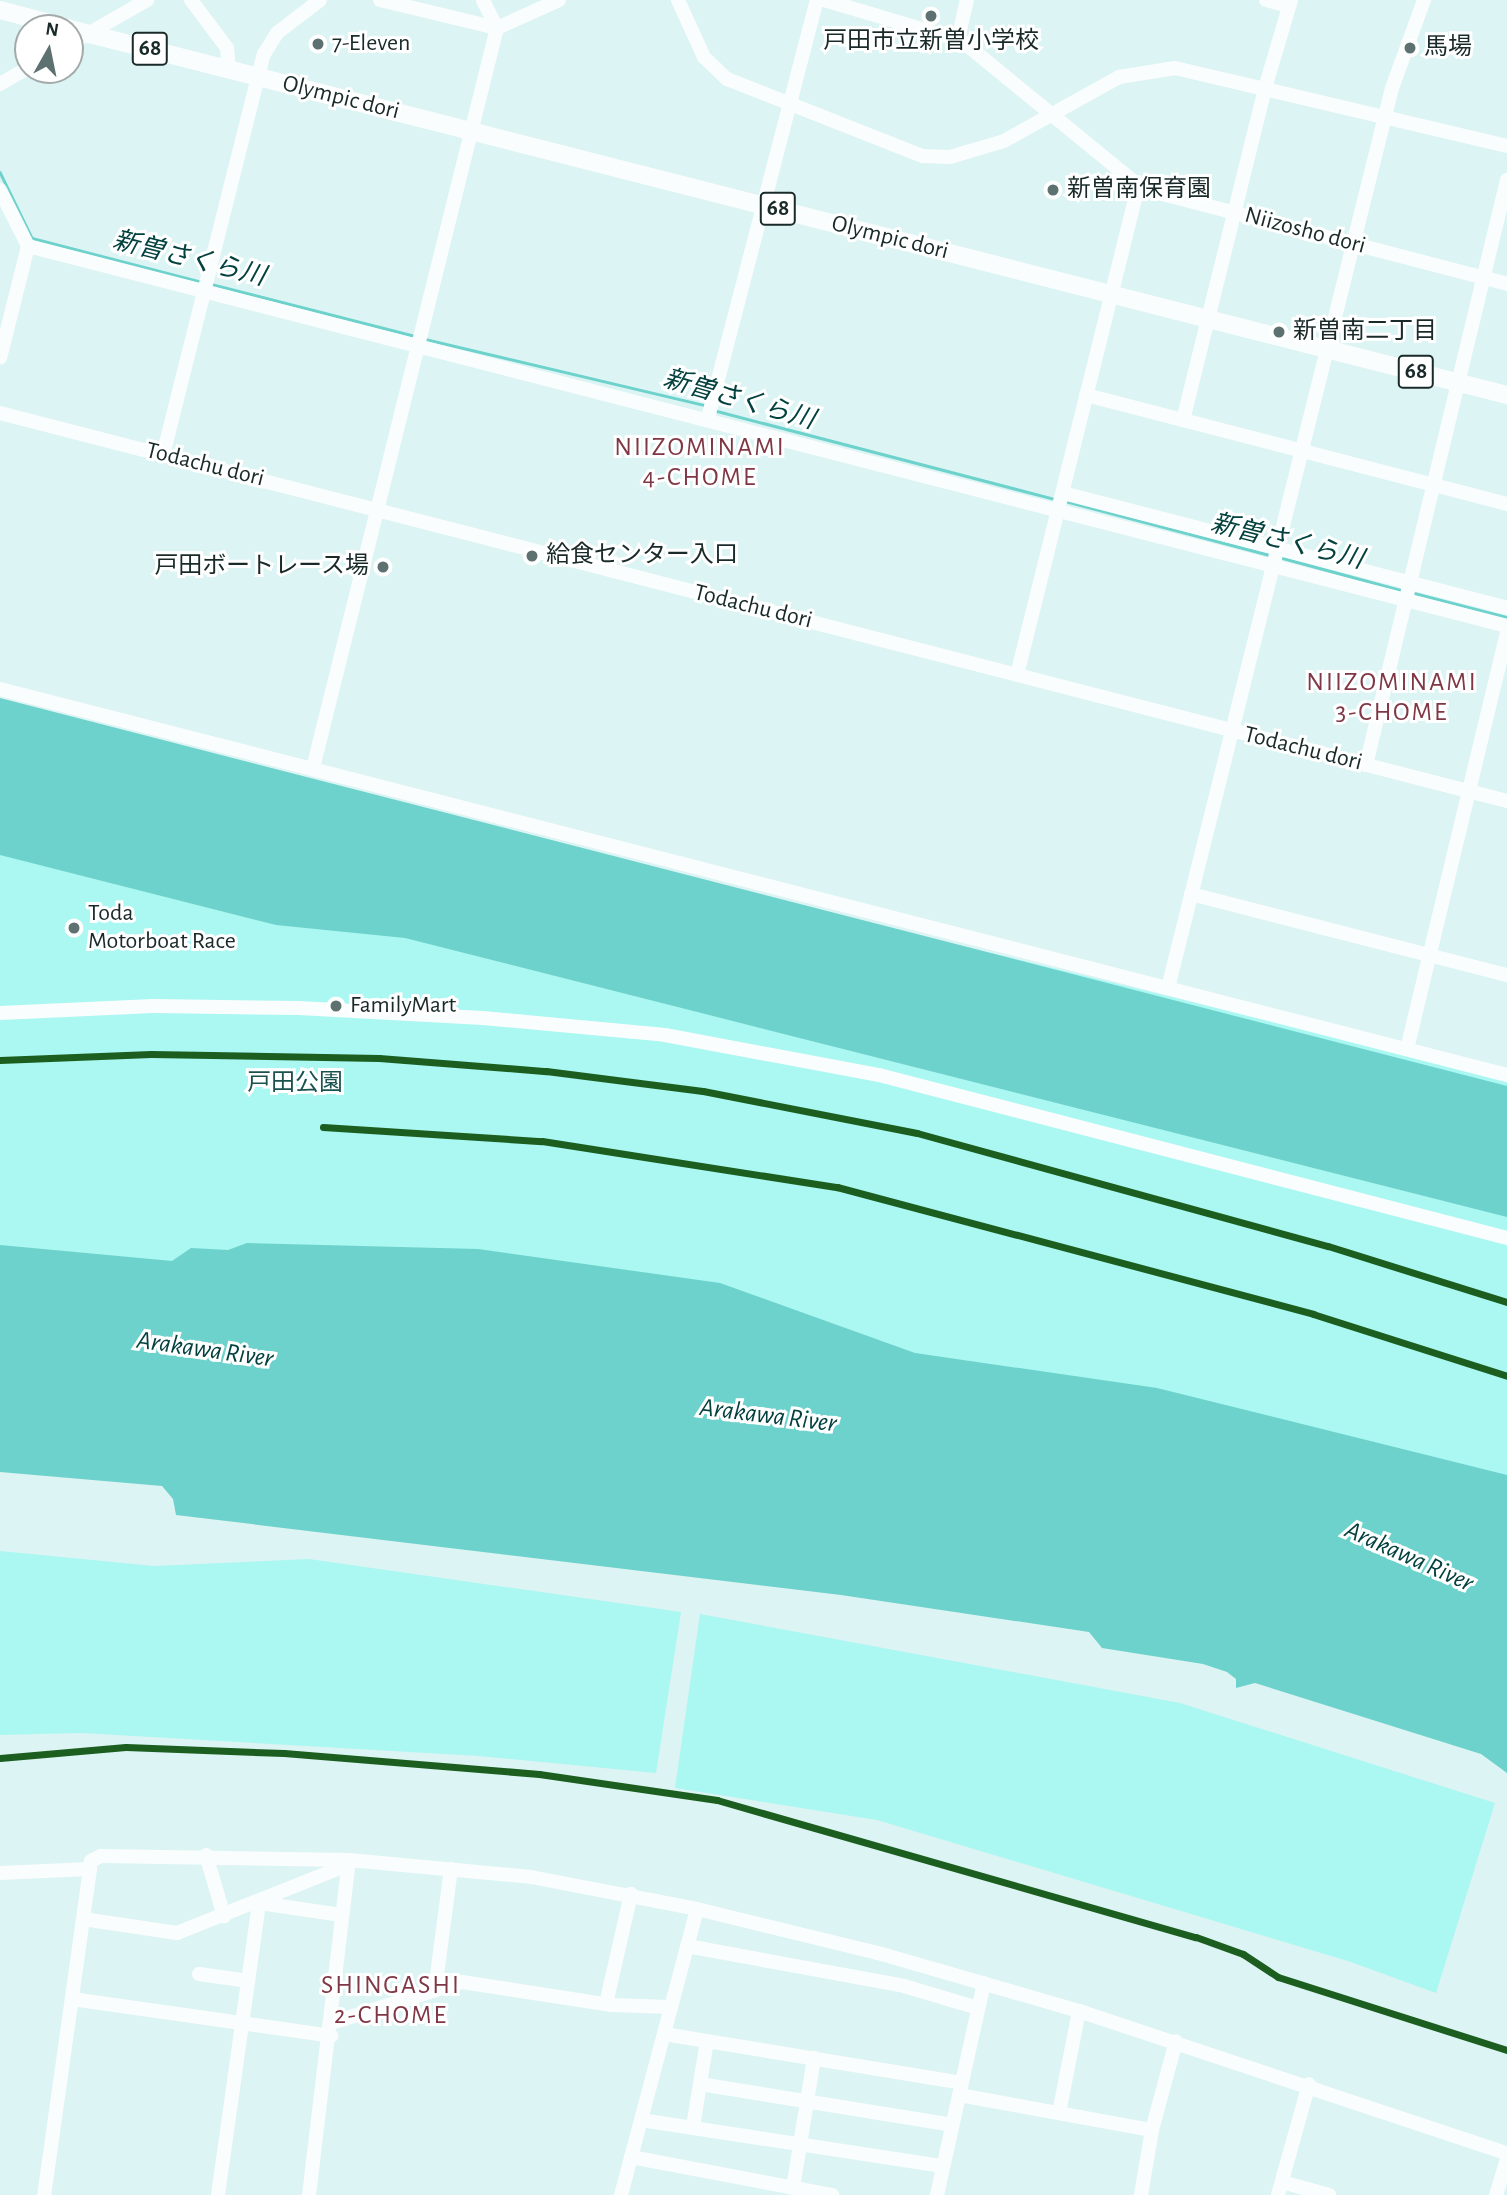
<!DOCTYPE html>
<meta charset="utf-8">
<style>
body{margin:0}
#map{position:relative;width:1507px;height:2195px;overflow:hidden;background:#dcf4f3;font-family:"Alegreya Sans","Noto Sans JP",sans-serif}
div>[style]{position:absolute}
.green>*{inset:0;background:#abf7f2}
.water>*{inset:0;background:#6dd2cc}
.stream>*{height:2.5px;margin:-1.25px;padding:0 1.25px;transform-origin:1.25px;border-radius:1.25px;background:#6dd2cc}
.minor>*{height:14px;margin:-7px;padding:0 7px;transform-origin:7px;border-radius:7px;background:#fafdfd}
.major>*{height:18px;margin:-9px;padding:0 9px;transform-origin:9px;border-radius:9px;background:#fafdfd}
.cycleway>*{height:7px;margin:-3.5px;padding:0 3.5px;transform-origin:3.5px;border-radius:3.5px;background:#1b5e20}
.dots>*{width:19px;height:19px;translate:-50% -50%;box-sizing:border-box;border:4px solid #fff;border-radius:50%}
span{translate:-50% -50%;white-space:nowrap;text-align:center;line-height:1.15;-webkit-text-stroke:6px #fff;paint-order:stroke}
.shield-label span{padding:2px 5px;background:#fff;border:2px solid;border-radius:5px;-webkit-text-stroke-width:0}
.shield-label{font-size:23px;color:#192a29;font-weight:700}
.poi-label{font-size:24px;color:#192a29}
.left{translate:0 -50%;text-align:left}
.right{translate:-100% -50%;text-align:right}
.street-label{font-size:24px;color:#192a29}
.park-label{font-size:24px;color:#1a524f}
.water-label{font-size:26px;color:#03413f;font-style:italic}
.neighbourhood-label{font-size:26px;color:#7f3745;letter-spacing:2px}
.north{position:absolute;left:14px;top:14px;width:70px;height:70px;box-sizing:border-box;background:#fff;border:2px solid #a3aaa9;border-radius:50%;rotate:9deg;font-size:19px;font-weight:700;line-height:28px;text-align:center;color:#192a29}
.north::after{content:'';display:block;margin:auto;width:24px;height:32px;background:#5d7170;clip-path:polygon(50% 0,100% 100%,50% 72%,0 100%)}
</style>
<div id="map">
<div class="green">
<i style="clip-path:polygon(0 705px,111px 738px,1507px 1079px,1507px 1630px,0 1342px)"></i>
<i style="clip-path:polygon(0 1551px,154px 1566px,309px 1559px,681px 1612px,656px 1773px,479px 1756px,81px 1733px,0 1735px)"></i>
<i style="clip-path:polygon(700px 1614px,1180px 1703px,1495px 1803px,1436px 1993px,1348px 1961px,877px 1820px,675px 1788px)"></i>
</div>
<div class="water">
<i style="clip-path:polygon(0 698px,1507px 1086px,1507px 1217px,405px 938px,276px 925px,0 855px)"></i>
<i style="clip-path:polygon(247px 1243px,478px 1249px,720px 1283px,915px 1353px,1157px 1388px,1507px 1475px,1507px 1773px,1481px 1754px,1255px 1683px,1236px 1688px,1236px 1679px,1227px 1672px,1203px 1664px,1102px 1648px,1089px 1632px,841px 1595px,176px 1515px,173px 1499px,162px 1486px,0 1472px,0 1245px,172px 1261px,191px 1248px,228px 1250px)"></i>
</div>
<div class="stream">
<i style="left:0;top:172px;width:73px;rotate:64.1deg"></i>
<i style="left:32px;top:238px;width:176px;rotate:14.5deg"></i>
<i style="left:211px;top:284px;width:211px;rotate:14.3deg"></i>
<i style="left:425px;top:339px;width:287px;rotate:13.3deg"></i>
<i style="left:717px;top:411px;width:350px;rotate:14.6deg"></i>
<i style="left:1065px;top:501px;width:211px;rotate:14.8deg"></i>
<i style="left:1279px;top:557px;width:130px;rotate:15.2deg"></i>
<i style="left:1414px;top:593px;width:96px;rotate:14.5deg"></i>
</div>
<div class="minor">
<i style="left:191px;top:0;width:60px;rotate:53.1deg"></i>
<i style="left:227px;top:48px;width:21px;rotate:85deg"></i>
<i style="left:380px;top:0;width:120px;rotate:13.5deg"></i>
<i style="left:497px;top:28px;width:68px;rotate:-24.3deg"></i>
<i style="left:678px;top:0;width:63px;rotate:65.5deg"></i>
<i style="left:704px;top:57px;width:32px;rotate:44deg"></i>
<i style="left:727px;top:79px;width:210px;rotate:21.5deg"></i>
<i style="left:922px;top:156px;width:28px;rotate:2deg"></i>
<i style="left:950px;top:157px;width:56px;rotate:-16.5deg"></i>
<i style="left:1004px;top:141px;width:132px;rotate:-29.1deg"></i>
<i style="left:1119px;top:77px;width:57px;rotate:-9.1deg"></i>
<i style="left:1175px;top:68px;width:341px;rotate:13.2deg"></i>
<i style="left:824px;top:0;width:144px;rotate:16.5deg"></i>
<i style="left:962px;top:41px;width:234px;rotate:39.3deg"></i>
<i style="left:1143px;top:189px;width:376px;rotate:14.6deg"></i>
<i style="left:1266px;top:0;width:24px;rotate:15deg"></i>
<i style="left:958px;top:39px;width:40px;rotate:-77deg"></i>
<i style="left:70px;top:44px;width:89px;rotate:-29.7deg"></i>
<i style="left:0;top:84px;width:32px;rotate:-30deg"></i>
<i style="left:0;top:190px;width:63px;rotate:63.4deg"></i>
<i style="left:28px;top:246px;width:115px;rotate:104deg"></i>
<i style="left:28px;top:246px;width:1527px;rotate:14.41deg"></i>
<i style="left:1086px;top:395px;width:435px;rotate:14.5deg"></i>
<i style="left:0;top:413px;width:1556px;rotate:14.44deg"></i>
<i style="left:709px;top:414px;width:428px;rotate:-75.4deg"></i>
<i style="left:1183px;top:420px;width:342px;rotate:-76.1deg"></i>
<i style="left:1265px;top:88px;width:92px;rotate:-73.5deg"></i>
<i style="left:163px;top:455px;width:414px;rotate:-75.9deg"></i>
<i style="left:264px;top:54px;width:25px;rotate:-58deg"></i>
<i style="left:277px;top:33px;width:54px;rotate:-37.5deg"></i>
<i style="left:1063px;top:493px;width:459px;rotate:14.5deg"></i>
<i style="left:1017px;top:675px;width:503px;rotate:-76.07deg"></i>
<i style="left:0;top:689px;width:1556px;rotate:14.37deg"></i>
<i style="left:1366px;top:765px;width:602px;rotate:-76.45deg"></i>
<i style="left:313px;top:768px;width:763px;rotate:-76.04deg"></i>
<i style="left:497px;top:28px;width:31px;rotate:-117deg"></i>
<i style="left:1191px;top:894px;width:326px;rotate:14.4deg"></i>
<i style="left:1168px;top:988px;width:927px;rotate:-76.02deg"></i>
<i style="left:1392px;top:88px;width:94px;rotate:-70deg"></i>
<i style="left:0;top:1013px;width:153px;rotate:-2.6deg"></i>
<i style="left:153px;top:1006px;width:146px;rotate:0.8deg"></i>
<i style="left:299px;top:1008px;width:184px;rotate:3.1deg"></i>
<i style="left:483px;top:1018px;width:183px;rotate:5.3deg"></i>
<i style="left:665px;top:1035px;width:218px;rotate:10.6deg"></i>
<i style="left:879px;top:1075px;width:649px;rotate:14.55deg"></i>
<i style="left:1407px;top:1049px;width:428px;rotate:-76.5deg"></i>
<i style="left:206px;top:1855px;width:64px;rotate:73.6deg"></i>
<i style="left:90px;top:1869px;width:8px;rotate:-83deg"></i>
<i style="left:91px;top:1861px;width:11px;rotate:-27deg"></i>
<i style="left:101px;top:1856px;width:248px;rotate:0.9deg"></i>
<i style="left:349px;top:1860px;width:183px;rotate:5.3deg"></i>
<i style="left:531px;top:1877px;width:169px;rotate:10.9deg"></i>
<i style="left:0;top:1873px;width:90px;rotate:-2.5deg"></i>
<i style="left:90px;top:1869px;width:329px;rotate:98deg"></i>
<i style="left:260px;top:1903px;width:82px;rotate:8.4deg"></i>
<i style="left:83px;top:1919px;width:95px;rotate:8.5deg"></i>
<i style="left:177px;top:1933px;width:178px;rotate:-21.8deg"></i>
<i style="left:342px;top:1867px;width:10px;rotate:-45deg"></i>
<i style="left:687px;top:1946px;width:221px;rotate:10.4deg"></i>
<i style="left:904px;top:1986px;width:77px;rotate:16.6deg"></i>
<i style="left:199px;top:1974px;width:50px;rotate:8deg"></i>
<i style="left:435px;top:1990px;width:122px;rotate:-82.5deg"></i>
<i style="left:72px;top:1999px;width:262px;rotate:8.1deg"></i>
<i style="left:606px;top:2004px;width:113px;rotate:-77.2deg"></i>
<i style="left:331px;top:2023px;width:137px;rotate:-17.4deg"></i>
<i style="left:462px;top:1982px;width:150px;rotate:8.8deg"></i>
<i style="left:610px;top:2005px;width:61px;rotate:1.9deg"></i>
<i style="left:664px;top:2034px;width:302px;rotate:9.3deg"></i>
<i style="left:700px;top:2084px;width:255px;rotate:9.2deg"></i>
<i style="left:959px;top:2095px;width:196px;rotate:10.3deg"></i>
<i style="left:1059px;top:2113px;width:104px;rotate:-78.9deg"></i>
<i style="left:641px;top:2120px;width:305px;rotate:8.7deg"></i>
<i style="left:693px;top:2127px;width:87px;rotate:-80.8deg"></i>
<i style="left:631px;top:2157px;width:205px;rotate:10.7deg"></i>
<i style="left:1282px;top:2182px;width:49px;rotate:15.5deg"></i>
<i style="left:793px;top:2188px;width:132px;rotate:-80.8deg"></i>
<i style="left:218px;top:2195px;width:296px;rotate:-82deg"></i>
<i style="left:309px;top:2195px;width:337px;rotate:-83.2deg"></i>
<i style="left:621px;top:2195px;width:296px;rotate:-75.1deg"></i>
<i style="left:697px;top:1909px;width:186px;rotate:13.7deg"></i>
<i style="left:878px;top:1953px;width:209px;rotate:16.1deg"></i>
<i style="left:1079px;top:2011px;width:451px;rotate:18.4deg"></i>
<i style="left:937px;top:2195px;width:217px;rotate:-77.5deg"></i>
<i style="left:1141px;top:2195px;width:66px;rotate:-80.4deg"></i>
<i style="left:1152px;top:2130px;width:92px;rotate:-74.9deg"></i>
<i style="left:1278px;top:2195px;width:115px;rotate:-74.4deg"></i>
<i style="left:1496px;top:2195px;width:39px;rotate:-73deg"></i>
</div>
<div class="major">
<i style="left:0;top:10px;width:70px;rotate:14.8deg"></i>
<i style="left:70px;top:29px;width:1483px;rotate:14.29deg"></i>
</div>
<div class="cycleway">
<i style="left:0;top:1060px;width:151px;rotate:-2.3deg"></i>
<i style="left:151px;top:1054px;width:228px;rotate:1deg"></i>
<i style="left:379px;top:1058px;width:168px;rotate:4.5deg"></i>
<i style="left:546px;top:1071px;width:158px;rotate:7.3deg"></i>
<i style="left:703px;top:1091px;width:218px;rotate:11.1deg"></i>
<i style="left:917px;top:1133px;width:426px;rotate:15.4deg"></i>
<i style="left:1328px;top:1246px;width:188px;rotate:17.4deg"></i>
<i style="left:323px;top:1127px;width:219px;rotate:3.7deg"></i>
<i style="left:542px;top:1141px;width:299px;rotate:8.9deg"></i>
<i style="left:837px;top:1187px;width:493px;rotate:14.9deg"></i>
<i style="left:1313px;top:1314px;width:204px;rotate:17.7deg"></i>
<i style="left:0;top:1758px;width:126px;rotate:-5deg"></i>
<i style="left:126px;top:1747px;width:158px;rotate:2.2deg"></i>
<i style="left:284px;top:1753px;width:256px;rotate:4.7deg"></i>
<i style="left:539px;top:1774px;width:180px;rotate:8.3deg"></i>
<i style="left:717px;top:1800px;width:498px;rotate:16deg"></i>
<i style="left:1196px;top:1937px;width:50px;rotate:19.9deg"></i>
<i style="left:1243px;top:1954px;width:42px;rotate:33.3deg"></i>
<i style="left:1278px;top:1977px;width:240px;rotate:17.7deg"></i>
</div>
<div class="dots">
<i style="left:931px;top:16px;background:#5d7170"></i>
<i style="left:318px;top:44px;background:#5d7170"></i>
<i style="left:1410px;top:48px;background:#5d7170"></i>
<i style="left:1053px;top:190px;background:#5d7170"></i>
<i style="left:1279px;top:332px;background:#5d7170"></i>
<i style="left:532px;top:556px;background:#5d7170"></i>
<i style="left:383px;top:567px;background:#5d7170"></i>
<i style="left:74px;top:928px;background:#5d7170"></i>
<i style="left:336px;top:1006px;background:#5d7170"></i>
</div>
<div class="shield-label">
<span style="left:150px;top:49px">68</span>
<span style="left:778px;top:209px">68</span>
<span style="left:1416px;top:372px">68</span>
</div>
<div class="poi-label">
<span style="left:931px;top:42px">戸田市立新曽小学校</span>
<span class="left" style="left:332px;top:44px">7-Eleven</span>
<span class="left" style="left:1424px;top:48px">馬場</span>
<span class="left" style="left:1067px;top:190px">新曽南保育園</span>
<span class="left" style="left:1293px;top:332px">新曽南二丁目</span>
<span class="left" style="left:546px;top:556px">給食センター入口</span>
<span class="right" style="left:369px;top:567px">戸田ボートレース場</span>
<span class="left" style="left:88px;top:928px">Toda<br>Motorboat Race</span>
<span class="left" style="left:350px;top:1006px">FamilyMart</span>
</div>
<div class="street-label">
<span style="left:341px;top:98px;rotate:14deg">Olympic dori</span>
<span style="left:1305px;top:231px;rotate:15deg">Niizosho dori</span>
<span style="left:890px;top:238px;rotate:14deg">Olympic dori</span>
<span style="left:205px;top:465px;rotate:14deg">Todachu dori</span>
<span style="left:753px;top:607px;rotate:14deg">Todachu dori</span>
<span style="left:1303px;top:749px;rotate:14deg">Todachu dori</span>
</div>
<div class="park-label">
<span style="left:295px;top:1084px">戸田公園</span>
</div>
<div class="water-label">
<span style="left:189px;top:259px;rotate:14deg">新曽さくら川</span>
<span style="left:739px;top:400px;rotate:16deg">新曽さくら川</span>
<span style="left:1287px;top:542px;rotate:14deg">新曽さくら川</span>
<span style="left:205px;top:1350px;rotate:8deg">Arakawa River</span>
<span style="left:768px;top:1416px;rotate:7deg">Arakawa River</span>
<span style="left:1409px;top:1557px;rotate:24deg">Arakawa River</span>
</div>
<div class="neighbourhood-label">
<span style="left:700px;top:463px">NIIZOMINAMI<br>4-CHOME</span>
<span style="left:1392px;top:698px">NIIZOMINAMI<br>3-CHOME</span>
<span style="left:391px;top:2001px">SHINGASHI<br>2-CHOME</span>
</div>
<div class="north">N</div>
</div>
